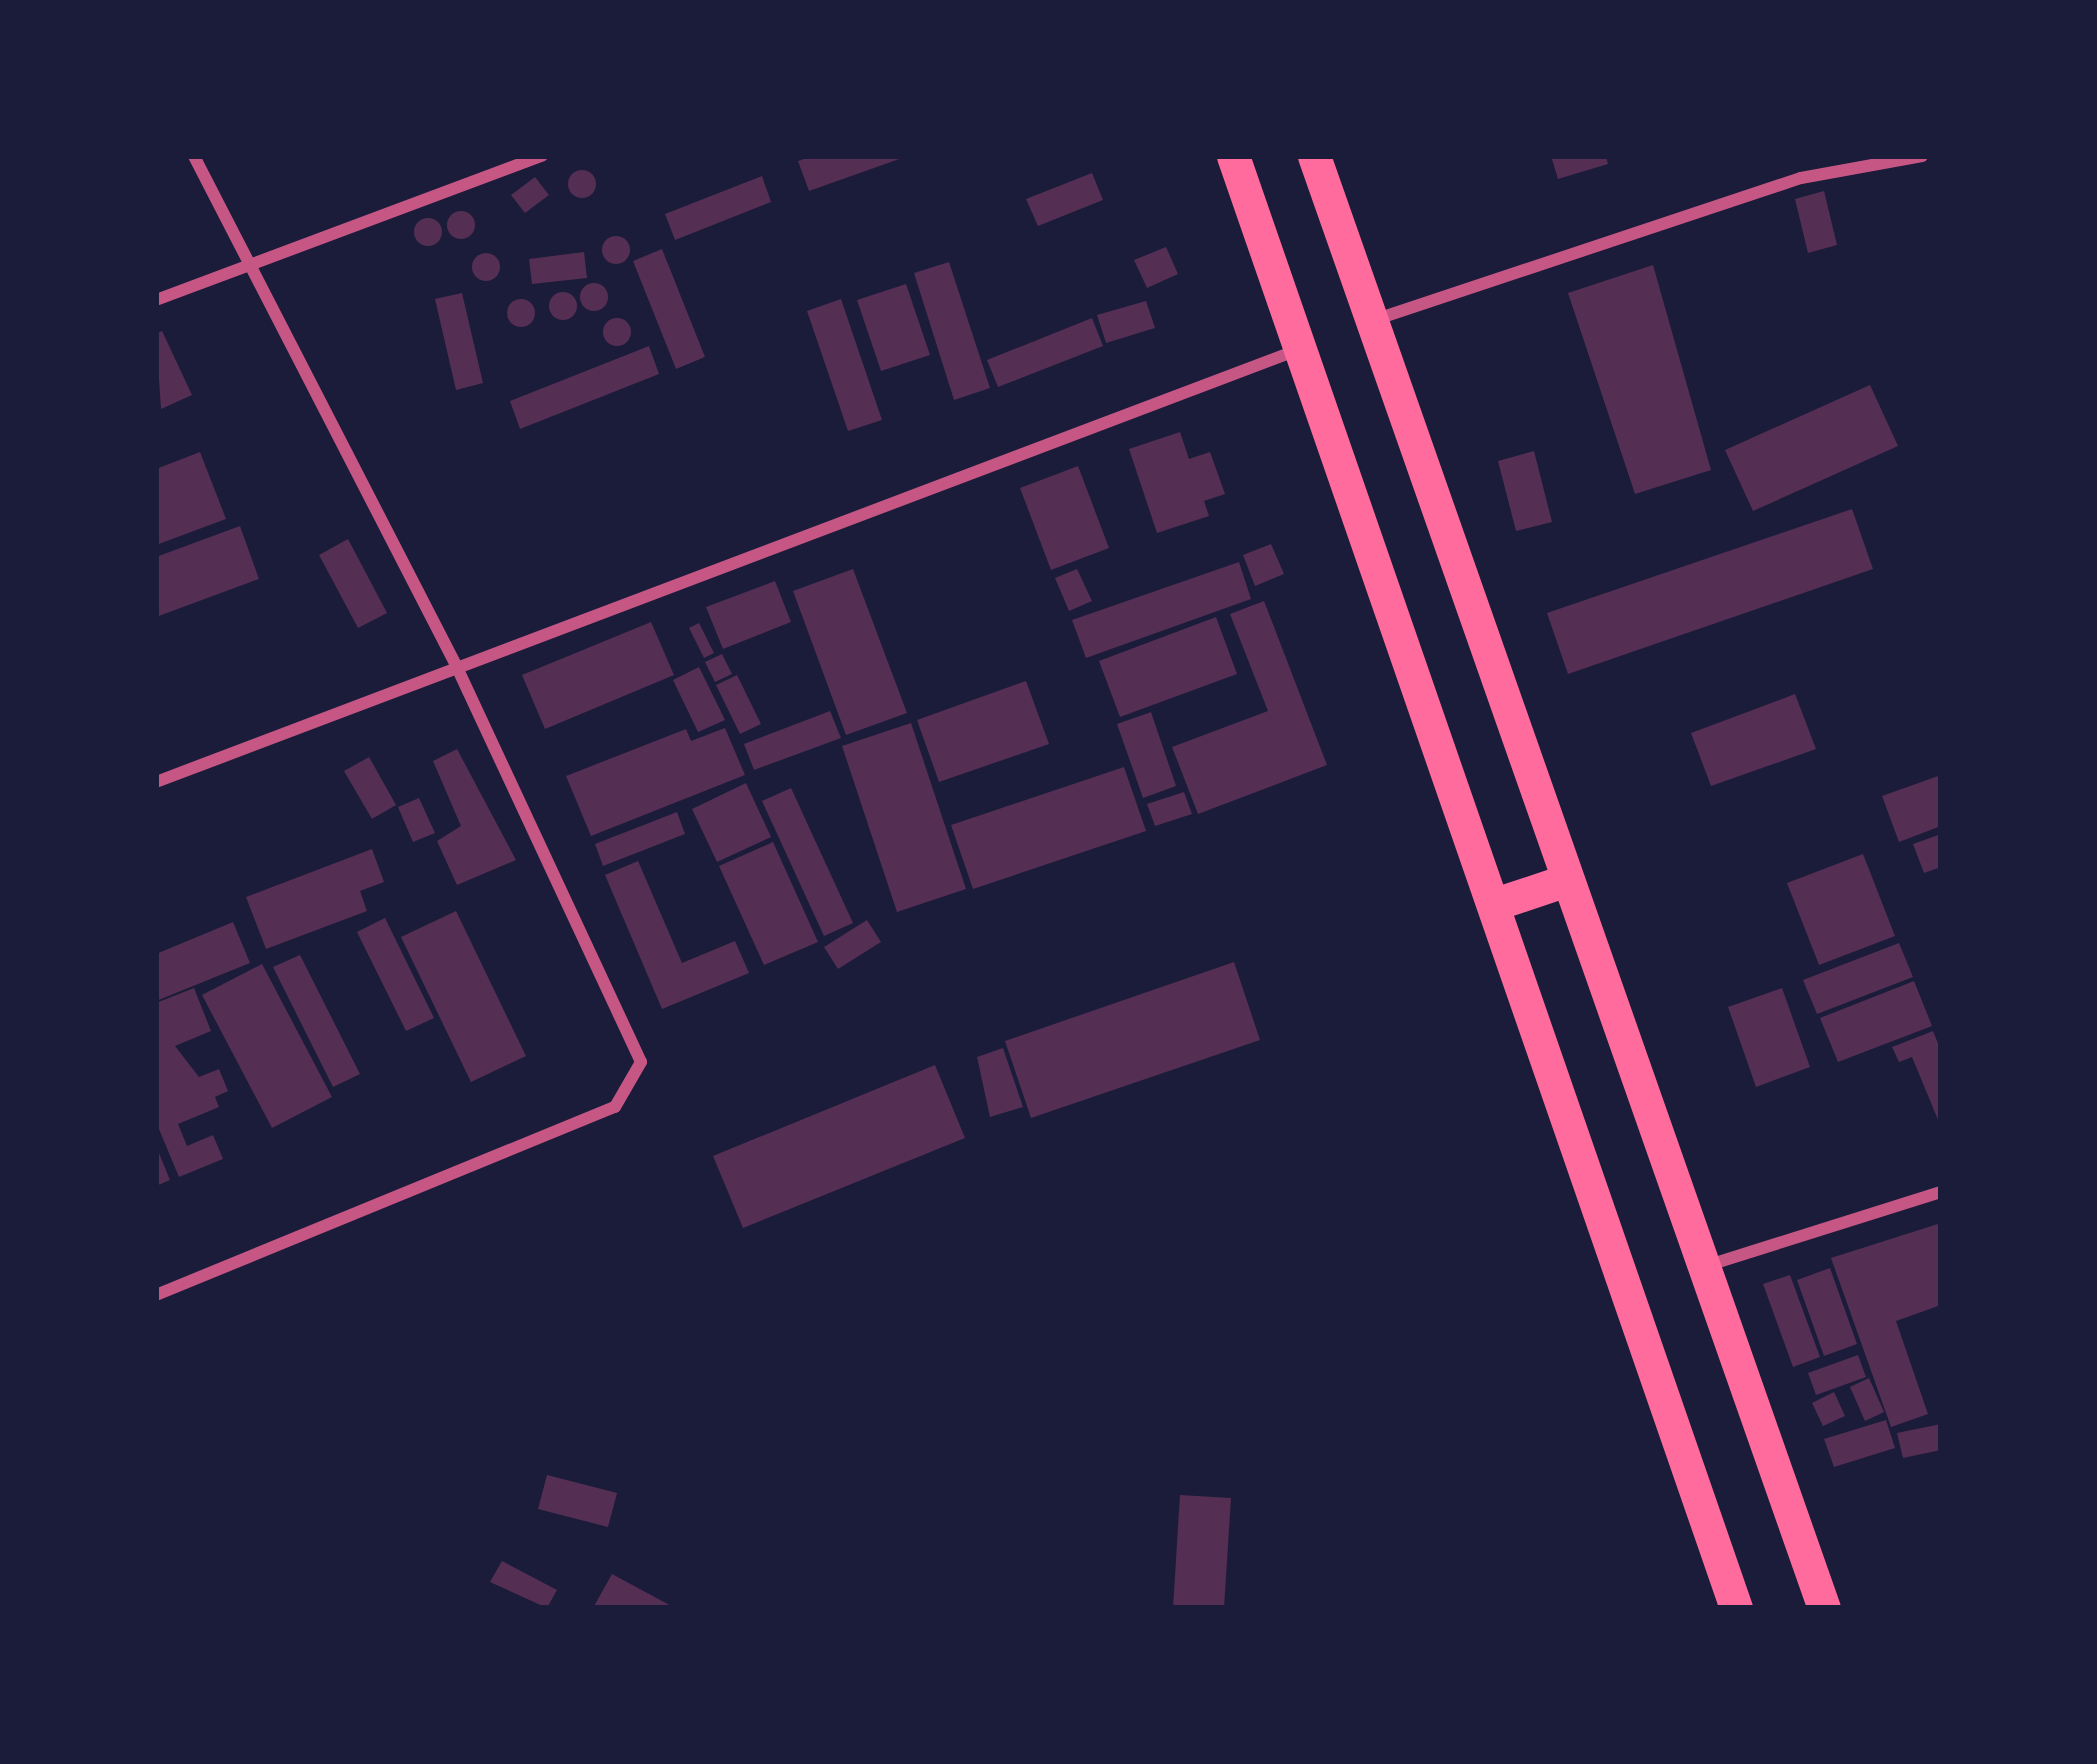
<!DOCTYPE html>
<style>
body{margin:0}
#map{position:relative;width:2097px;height:1764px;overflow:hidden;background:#1b1b3a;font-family:Jost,sans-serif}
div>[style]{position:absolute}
.building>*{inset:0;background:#542f53}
.round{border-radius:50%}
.minor>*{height:12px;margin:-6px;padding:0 6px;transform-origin:6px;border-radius:6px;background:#c65784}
.trunk>*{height:33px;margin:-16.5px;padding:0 16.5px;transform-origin:16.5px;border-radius:16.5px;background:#ff6b9d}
span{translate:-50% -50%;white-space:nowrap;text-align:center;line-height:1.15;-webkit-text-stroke:9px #1b1b3a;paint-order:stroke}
.frame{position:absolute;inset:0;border:159px solid #1b1b3a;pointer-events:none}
</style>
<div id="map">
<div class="building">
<i style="clip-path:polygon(812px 156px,905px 156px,905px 157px,809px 191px,798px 161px)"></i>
<i style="clip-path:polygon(1551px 156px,1606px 156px,1608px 164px,1558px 179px)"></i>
<i class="round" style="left:568px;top:170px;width:28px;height:28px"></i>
<i style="clip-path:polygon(1092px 173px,1103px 200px,1038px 226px,1026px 199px)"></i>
<i style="clip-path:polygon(762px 176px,771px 202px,675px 240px,665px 214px)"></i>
<i style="clip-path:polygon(535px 177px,549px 195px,525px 213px,511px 195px)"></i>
<i style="clip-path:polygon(1824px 191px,1837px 245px,1808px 253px,1795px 199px)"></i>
<i class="round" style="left:447px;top:211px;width:28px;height:28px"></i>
<i class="round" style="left:414px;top:218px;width:28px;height:28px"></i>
<i class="round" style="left:602px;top:236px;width:28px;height:28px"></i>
<i style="clip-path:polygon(1166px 247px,1178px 274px,1147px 288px,1134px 260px)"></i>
<i style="clip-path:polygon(662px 249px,705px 357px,676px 369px,633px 261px)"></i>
<i style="clip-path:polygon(584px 252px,587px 278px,532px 284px,529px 259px)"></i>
<i class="round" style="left:472px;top:253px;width:28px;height:28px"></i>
<i style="clip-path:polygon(949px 262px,990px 388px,954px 400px,914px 273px)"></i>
<i style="clip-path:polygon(1653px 265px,1711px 470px,1635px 494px,1568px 293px)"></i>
<i class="round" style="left:580px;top:283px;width:28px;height:28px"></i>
<i style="clip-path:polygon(906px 284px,930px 355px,881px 371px,857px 300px)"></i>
<i class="round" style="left:549px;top:292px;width:28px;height:28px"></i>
<i style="clip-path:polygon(462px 293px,483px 383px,456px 390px,435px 299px)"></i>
<i class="round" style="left:507px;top:299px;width:28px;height:28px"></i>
<i style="clip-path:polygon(841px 299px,882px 420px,848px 431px,807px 311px)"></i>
<i style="clip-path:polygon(1146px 301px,1155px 328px,1106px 343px,1097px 315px)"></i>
<i class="round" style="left:603px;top:318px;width:28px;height:28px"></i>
<i style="clip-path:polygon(1092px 318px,1103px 346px,998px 387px,987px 360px)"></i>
<i style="clip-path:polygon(162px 331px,192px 395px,161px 409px,156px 334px)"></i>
<i style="clip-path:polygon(649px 346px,659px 374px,520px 429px,510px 401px)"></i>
<i style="clip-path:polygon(1870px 385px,1898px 446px,1753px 511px,1725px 450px)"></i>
<i style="clip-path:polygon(1180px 432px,1189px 459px,1210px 452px,1225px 494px,1204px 501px,1209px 516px,1157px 533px,1129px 449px)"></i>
<i style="clip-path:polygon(1534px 451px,1552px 522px,1516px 531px,1498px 461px)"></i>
<i style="clip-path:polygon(200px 452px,226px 519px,156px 545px,156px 469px)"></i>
<i style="clip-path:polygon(1078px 466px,1109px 548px,1051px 570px,1020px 488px)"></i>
<i style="clip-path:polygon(1852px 509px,1873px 569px,1568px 674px,1547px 613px)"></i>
<i style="clip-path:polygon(240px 526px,259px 579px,156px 617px,156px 557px)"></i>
<i style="clip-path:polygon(348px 539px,387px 613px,358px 628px,319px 555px)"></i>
<i style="clip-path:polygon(1271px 544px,1284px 574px,1255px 586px,1243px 555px)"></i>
<i style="clip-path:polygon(1239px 562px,1251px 599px,1086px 658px,1072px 620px)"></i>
<i style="clip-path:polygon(853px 569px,907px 713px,846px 735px,793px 591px)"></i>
<i style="clip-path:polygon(1077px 569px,1092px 601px,1069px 611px,1055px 578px)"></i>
<i style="clip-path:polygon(775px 581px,791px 622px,723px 649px,706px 607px)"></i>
<i style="clip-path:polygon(1264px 601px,1327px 765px,1198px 814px,1172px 747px,1268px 711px,1230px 614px)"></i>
<i style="clip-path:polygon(1216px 617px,1237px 674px,1120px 717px,1099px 661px)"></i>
<i style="clip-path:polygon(651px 622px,674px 675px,545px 729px,522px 675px)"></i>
<i style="clip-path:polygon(699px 623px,714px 653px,704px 658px,689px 628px)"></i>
<i style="clip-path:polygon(722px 654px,732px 674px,715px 682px,705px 662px)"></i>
<i style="clip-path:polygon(699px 667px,725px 720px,698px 732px,673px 680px)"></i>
<i style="clip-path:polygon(737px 675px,761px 724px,740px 734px,716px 685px)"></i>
<i style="clip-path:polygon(1026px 681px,1049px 744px,939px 782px,917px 720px)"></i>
<i style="clip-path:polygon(1795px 694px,1816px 749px,1711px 786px,1691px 733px)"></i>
<i style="clip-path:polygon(830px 711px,841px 738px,754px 770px,744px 744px)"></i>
<i style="clip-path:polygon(1151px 712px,1176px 786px,1143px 798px,1117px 724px)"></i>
<i style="clip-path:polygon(911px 723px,966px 889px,897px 912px,842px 746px)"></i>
<i style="clip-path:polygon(725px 728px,745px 775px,591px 836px,566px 776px,686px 729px,691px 741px)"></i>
<i style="clip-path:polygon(457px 749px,516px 860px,457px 885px,437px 841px,461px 826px,433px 761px)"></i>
<i style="clip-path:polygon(369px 757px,396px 805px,372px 819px,344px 771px)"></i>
<i style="clip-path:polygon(1124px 767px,1146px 831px,973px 889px,951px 825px)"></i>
<i style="clip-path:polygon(1941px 775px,1941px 826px,1899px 842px,1882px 796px)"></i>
<i style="clip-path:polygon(746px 783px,771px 837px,717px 862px,692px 809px)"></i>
<i style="clip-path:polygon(791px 788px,853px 923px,824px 936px,762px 801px)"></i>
<i style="clip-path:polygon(1184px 792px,1192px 814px,1155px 826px,1147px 804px)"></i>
<i style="clip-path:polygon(419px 798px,435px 833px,413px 842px,398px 807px)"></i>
<i style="clip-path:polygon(677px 812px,685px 834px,603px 866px,595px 844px)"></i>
<i style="clip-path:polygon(1941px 834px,1941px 867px,1924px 873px,1913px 844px)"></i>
<i style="clip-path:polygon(773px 842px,818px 942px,764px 965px,719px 866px)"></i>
<i style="clip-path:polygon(372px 849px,384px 882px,360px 891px,367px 911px,266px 949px,246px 897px)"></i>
<i style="clip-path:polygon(1863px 854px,1895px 936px,1819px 965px,1787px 883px)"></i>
<i style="clip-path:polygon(638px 861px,682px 963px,735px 941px,749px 973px,662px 1009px,605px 875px)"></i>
<i style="clip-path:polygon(456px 911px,526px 1056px,471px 1082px,401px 937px)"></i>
<i style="clip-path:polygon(385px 918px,434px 1018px,406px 1031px,357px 932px)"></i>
<i style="clip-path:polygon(867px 920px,881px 942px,838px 969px,824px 947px)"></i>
<i style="clip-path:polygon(233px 922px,250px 963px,156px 1001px,156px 954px)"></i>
<i style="clip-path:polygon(1899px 943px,1913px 977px,1817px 1014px,1803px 980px)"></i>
<i style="clip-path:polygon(300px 955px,360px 1074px,333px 1087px,273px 967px)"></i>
<i style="clip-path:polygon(1234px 962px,1260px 1040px,1031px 1118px,1005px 1041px)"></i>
<i style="clip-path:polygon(262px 964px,332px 1097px,272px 1128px,202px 995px)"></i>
<i style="clip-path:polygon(1914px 981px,1932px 1026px,1838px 1062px,1820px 1018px)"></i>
<i style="clip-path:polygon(194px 988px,211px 1031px,175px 1046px,199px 1077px,219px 1069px,228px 1091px,215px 1097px,219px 1107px,178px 1124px,187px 1146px,213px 1135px,223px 1159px,179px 1177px,156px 1122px,156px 1003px)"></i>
<i style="clip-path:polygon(1782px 988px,1810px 1067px,1756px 1087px,1728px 1007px)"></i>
<i style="clip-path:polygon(1933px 1031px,1941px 1051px,1941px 1127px,1912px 1057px,1899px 1062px,1892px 1047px)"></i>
<i style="clip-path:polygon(1003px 1048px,1023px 1107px,990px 1117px,977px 1057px)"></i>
<i style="clip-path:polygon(935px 1065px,965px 1138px,743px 1228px,713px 1156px)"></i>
<i style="clip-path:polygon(156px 1146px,170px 1180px,156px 1186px)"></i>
<i style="clip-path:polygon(1941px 1223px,1941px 1305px,1896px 1321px,1928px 1414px,1891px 1427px,1831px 1258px)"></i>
<i style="clip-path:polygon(1830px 1268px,1857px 1344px,1824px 1356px,1797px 1280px)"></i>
<i style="clip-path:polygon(1790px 1275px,1820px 1357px,1793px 1367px,1763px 1284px)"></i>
<i style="clip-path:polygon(1858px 1355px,1866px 1377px,1816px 1395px,1808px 1373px)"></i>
<i style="clip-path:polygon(1869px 1378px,1884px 1412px,1865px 1421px,1850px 1387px)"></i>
<i style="clip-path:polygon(1834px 1392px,1845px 1416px,1823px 1426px,1812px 1403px)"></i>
<i style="clip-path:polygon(1886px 1420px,1895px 1448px,1834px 1467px,1824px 1439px)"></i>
<i style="clip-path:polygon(1941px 1424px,1941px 1450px,1903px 1458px,1897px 1433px)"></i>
<i style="clip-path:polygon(547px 1475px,617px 1493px,608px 1527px,538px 1509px)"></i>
<i style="clip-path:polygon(1180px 1495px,1231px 1498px,1224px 1608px,1173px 1608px)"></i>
<i style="clip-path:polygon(502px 1561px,557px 1590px,547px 1608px,490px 1582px)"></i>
<i style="clip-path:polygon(612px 1574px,675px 1608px,593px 1608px)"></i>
</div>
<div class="minor">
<i style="left:156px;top:300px;width:412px;rotate:-20.5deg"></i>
<i style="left:1377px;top:319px;width:447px;rotate:-18.4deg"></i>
<i style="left:1801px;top:178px;width:123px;rotate:-10.3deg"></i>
<i style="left:156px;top:782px;width:1223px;rotate:-20.73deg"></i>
<i style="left:1709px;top:1265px;width:243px;rotate:-17.5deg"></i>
<i style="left:156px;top:1295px;width:496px;rotate:-22.3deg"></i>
<i style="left:615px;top:1107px;width:52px;rotate:-60deg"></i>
<i style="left:641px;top:1062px;width:431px;rotate:-115deg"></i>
<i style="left:459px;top:671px;width:579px;rotate:-117.23deg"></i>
</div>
<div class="trunk">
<i style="left:1233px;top:156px;width:1537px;rotate:70.89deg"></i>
<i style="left:1314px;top:156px;width:1539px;rotate:70.65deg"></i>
<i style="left:1495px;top:904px;width:73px;rotate:-18.4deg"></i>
</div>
<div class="frame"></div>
</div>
